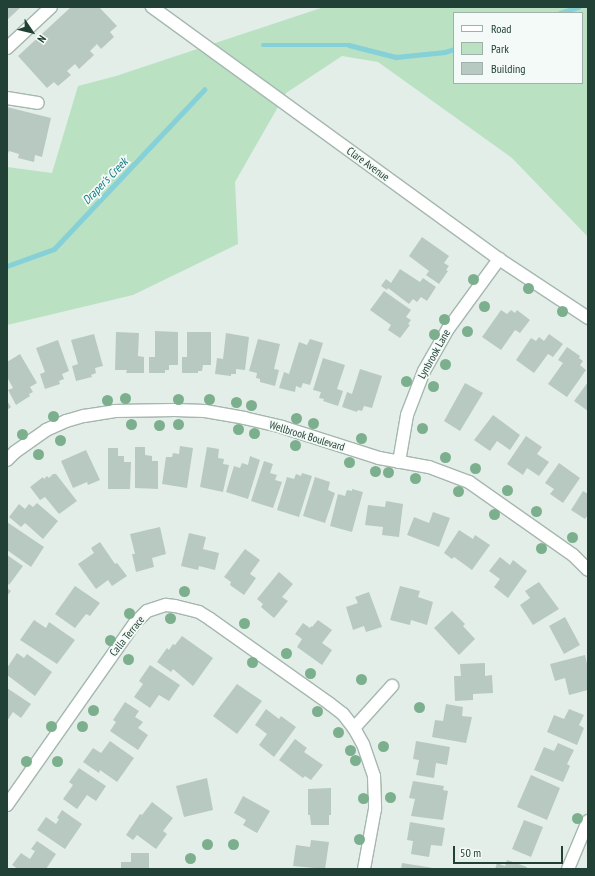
<!DOCTYPE html>
<style>
body{margin:0}
#map{position:relative;width:595px;height:876px;overflow:hidden;background:#e3eee8;font-family:"PT Sans Narrow",sans-serif}
div>[style]{position:absolute}
.green>*{inset:0;background:#bae1c2}
.stream>*{height:4.5px;margin:-2.25px;padding:0 2.25px;transform-origin:2.25px;border-radius:2.25px;background:#86d0d7}
.building>*{inset:0;background:#b8c9c1}
.roads{filter:drop-shadow(1px 0 #a5b7af) drop-shadow(-1px 0 #a5b7af) drop-shadow(0 1px #a5b7af) drop-shadow(0 -1px #a5b7af)}
.street>*{height:12px;margin:-6px;padding:0 6px;transform-origin:6px;border-radius:6px;background:#fff}
.secondary>*{height:12px;margin:-6px;padding:0 6px;transform-origin:6px;border-radius:6px;background:#fff}
.trees>*{width:11px;height:11px;margin:-5.5px;border-radius:50%;background:#7caf8d}
span{translate:-50% -50%;white-space:nowrap;text-align:center;line-height:1.15;-webkit-text-stroke:3.5px #f4faf7;paint-order:stroke}
.street-label{font-size:11px;color:#214136}
.water-label{font-size:12px;color:#157883;font-style:italic}
.frame{position:absolute;inset:0;border:8px solid #214136;pointer-events:none}
.legend{position:absolute;left:453px;top:12px;width:130px;height:72px;box-sizing:border-box;background:#f4faf7;border:1px solid #a0b0aa;margin:0;padding:5px 7px;list-style:none;font-size:12px;color:#214136}
.legend li{display:flex;align-items:center;gap:8px;height:20px}
.legend b{width:20px;border:1px solid #a0b0aa}
.north{position:absolute;left:12px;top:12px;width:40px;height:40px;-webkit-text-stroke:3px #f4faf7;paint-order:stroke;rotate:125deg;font-size:11px;font-weight:700;line-height:16px;text-align:center;color:#214136}
.north::after{content:'';display:block;margin:auto;width:14px;height:18px;background:#214136;clip-path:polygon(50% 0,100% 100%,50% 72%,0 100%)}
.scale{position:absolute;left:453px;top:846px;width:110px;height:18px;box-sizing:border-box;border:2px solid #214136;border-top:0;padding-left:5px;font-size:12px;line-height:14px;white-space:nowrap;color:#214136;-webkit-text-stroke:3px #f4faf7;paint-order:stroke}
</style>
<div id="map">
<div class="green">
<i style="clip-path:polygon(evenodd,324px 7px,588px 7px,588px 237px,512px 158px,378px 62px,342px 56px,286px 93px,235px 182px,238px 244px,133px 295px,7px 325px,7px 167px,52px 173px,78px 86px,116px 76px,324px 7px,454px 13px,582px 13px,582px 83px,454px 83px,454px 13px)"></i>
</div>
<div class="stream">
<i style="left:560px;top:13px;width:19px;rotate:-18deg"></i>
<i style="left:263px;top:45px;width:86px"></i>
<i style="left:349px;top:45px;width:49px;rotate:14.3deg"></i>
<i style="left:396px;top:57px;width:49px;rotate:-5.8deg"></i>
<i style="left:445px;top:52px;width:9px;rotate:-18deg"></i>
<i style="left:7px;top:266px;width:50px;rotate:-19.9deg"></i>
<i style="left:54px;top:249px;width:219px;rotate:-46.7deg"></i>
</div>
<div class="building">
<i style="clip-path:polygon(7px 7px,21px 7px,7px 20px)"></i>
<i style="clip-path:polygon(71px 7px,99px 7px,117px 26px,110px 32px,114px 37px,101px 49px,97px 44px,90px 51px,94px 55px,79px 69px,75px 64px,67px 71px,71px 75px,58px 86px,54px 82px,47px 88px,18px 56px)"></i>
<i style="clip-path:polygon(7px 107px,51px 118px,42px 157px,35px 155px,34px 162px,18px 158px,19px 154px,9px 151px,7px 156px)"></i>
<i style="clip-path:polygon(422px 237px,449px 256px,444px 263px,449px 266px,446px 270px,448px 271px,439px 284px,426px 275px,429px 271px,409px 256px)"></i>
<i style="clip-path:polygon(400px 269px,420px 282px,423px 278px,436px 287px,427px 301px,421px 297px,417px 302px,413px 299px,409px 304px,388px 288px,387px 290px,381px 286px,386px 279px,391px 283px)"></i>
<i style="clip-path:polygon(384px 291px,411px 310px,406px 317px,411px 320px,408px 324px,410px 325px,400px 338px,388px 330px,391px 325px,370px 310px)"></i>
<i style="clip-path:polygon(501px 310px,507px 314px,511px 310px,515px 313px,517px 310px,530px 320px,520px 333px,515px 330px,501px 350px,482px 337px)"></i>
<i style="clip-path:polygon(155px 331px,178px 332px,178px 365px,169px 365px,169px 370px,165px 370px,165px 373px,149px 373px,149px 357px,155px 357px)"></i>
<i style="clip-path:polygon(116px 332px,139px 333px,138px 356px,144px 357px,144px 373px,126px 373px,127px 370px,115px 370px)"></i>
<i style="clip-path:polygon(187px 332px,211px 332px,211px 365px,203px 365px,202px 371px,198px 371px,198px 373px,182px 373px,182px 357px,187px 357px)"></i>
<i style="clip-path:polygon(226px 333px,249px 337px,245px 370px,236px 369px,236px 374px,231px 374px,231px 376px,215px 374px,217px 358px,223px 359px)"></i>
<i style="clip-path:polygon(94px 334px,103px 366px,95px 368px,96px 373px,91px 375px,92px 377px,76px 381px,72px 366px,78px 364px,71px 340px)"></i>
<i style="clip-path:polygon(549px 334px,563px 344px,553px 357px,548px 354px,534px 373px,516px 360px,531px 338px,536px 341px,539px 337px,544px 341px)"></i>
<i style="clip-path:polygon(258px 339px,280px 344px,274px 369px,279px 370px,275px 386px,260px 382px,260px 379px,256px 378px,257px 373px,249px 371px)"></i>
<i style="clip-path:polygon(310px 339px,323px 343px,310px 385px,303px 383px,301px 388px,296px 386px,295px 392px,279px 388px,284px 372px,289px 374px,299px 342px,307px 345px)"></i>
<i style="clip-path:polygon(58px 340px,69px 371px,62px 374px,64px 379px,59px 381px,60px 384px,45px 389px,40px 374px,45px 372px,36px 348px)"></i>
<i style="clip-path:polygon(567px 347px,580px 356px,579px 358px,583px 361px,580px 365px,586px 370px,567px 397px,548px 384px,563px 363px,558px 360px)"></i>
<i style="clip-path:polygon(20px 354px,37px 383px,30px 387px,33px 392px,29px 394px,30px 396px,16px 405px,8px 390px,13px 388px,7px 377px,7px 362px)"></i>
<i style="clip-path:polygon(323px 358px,345px 365px,337px 389px,343px 391px,338px 406px,323px 401px,324px 399px,319px 398px,321px 392px,313px 390px)"></i>
<i style="clip-path:polygon(360px 369px,382px 376px,372px 408px,364px 406px,362px 411px,358px 410px,357px 412px,342px 407px,347px 392px,352px 394px)"></i>
<i style="clip-path:polygon(588px 382px,588px 411px,574px 401px)"></i>
<i style="clip-path:polygon(465px 383px,483px 393px,460px 431px,444px 421px)"></i>
<i style="clip-path:polygon(7px 401px,11px 407px,7px 410px)"></i>
<i style="clip-path:polygon(493px 415px,520px 435px,510px 450px,497px 441px,490px 451px,474px 440px)"></i>
<i style="clip-path:polygon(526px 436px,542px 447px,537px 454px,549px 462px,539px 476px,527px 468px,523px 475px,507px 464px)"></i>
<i style="clip-path:polygon(180px 446px,193px 448px,187px 488px,162px 484px,166px 457px,172px 457px,173px 453px,179px 454px)"></i>
<i style="clip-path:polygon(135px 447px,145px 447px,145px 455px,152px 456px,152px 461px,158px 461px,158px 489px,135px 488px)"></i>
<i style="clip-path:polygon(207px 447px,219px 449px,218px 458px,224px 459px,223px 464px,229px 465px,223px 492px,200px 487px)"></i>
<i style="clip-path:polygon(108px 448px,118px 448px,118px 456px,124px 456px,124px 462px,131px 462px,130px 489px,108px 489px)"></i>
<i style="clip-path:polygon(86px 450px,100px 480px,88px 485px,87px 482px,73px 488px,61px 461px)"></i>
<i style="clip-path:polygon(250px 456px,260px 460px,248px 499px,226px 492px,234px 466px,240px 468px,242px 463px,248px 465px)"></i>
<i style="clip-path:polygon(264px 461px,273px 464px,270px 473px,277px 475px,275px 480px,282px 482px,273px 508px,251px 501px)"></i>
<i style="clip-path:polygon(559px 463px,580px 478px,563px 503px,550px 494px,554px 489px,545px 483px)"></i>
<i style="clip-path:polygon(302px 473px,312px 476px,299px 517px,277px 510px,287px 477px,294px 479px,296px 474px,301px 476px)"></i>
<i style="clip-path:polygon(53px 474px,56px 474px,77px 501px,59px 514px,45px 497px,40px 500px,30px 487px,43px 477px,44px 479px,47px 476px,49px 478px)"></i>
<i style="clip-path:polygon(315px 477px,330px 482px,328px 490px,335px 493px,325px 523px,303px 516px)"></i>
<i style="clip-path:polygon(352px 489px,363px 492px,352px 532px,330px 526px,338px 494px,345px 496px,347px 490px,352px 491px)"></i>
<i style="clip-path:polygon(583px 491px,588px 494px,588px 515px,585px 519px,571px 510px)"></i>
<i style="clip-path:polygon(386px 501px,403px 504px,399px 537px,382px 535px,383px 527px,365px 525px,368px 505px,385px 507px)"></i>
<i style="clip-path:polygon(37px 503px,58px 521px,43px 539px,25px 523px,21px 527px,9px 517px,19px 504px,25px 509px,29px 504px,33px 507px)"></i>
<i style="clip-path:polygon(433px 512px,450px 518px,439px 547px,407px 535px,414px 517px,429px 523px)"></i>
<i style="clip-path:polygon(7px 522px,44px 547px,31px 567px,7px 550px)"></i>
<i style="clip-path:polygon(160px 527px,166px 554px,152px 558px,154px 567px,136px 572px,132px 554px,135px 554px,130px 534px)"></i>
<i style="clip-path:polygon(459px 530px,473px 539px,475px 535px,490px 545px,472px 570px,454px 557px,452px 559px,444px 553px)"></i>
<i style="clip-path:polygon(189px 533px,206px 537px,203px 549px,219px 553px,215px 570px,199px 566px,198px 570px,181px 566px)"></i>
<i style="clip-path:polygon(100px 542px,115px 564px,117px 563px,127px 576px,112px 586px,108px 580px,96px 589px,78px 564px,94px 553px,91px 548px)"></i>
<i style="clip-path:polygon(245px 549px,260px 560px,250px 574px,256px 578px,244px 595px,230px 585px,231px 582px,224px 577px)"></i>
<i style="clip-path:polygon(7px 555px,23px 566px,9px 585px,7px 583px)"></i>
<i style="clip-path:polygon(500px 557px,510px 565px,513px 560px,527px 571px,508px 598px,494px 587px,500px 579px,489px 571px)"></i>
<i style="clip-path:polygon(279px 572px,293px 584px,282px 597px,288px 601px,274px 618px,261px 607px,263px 604px,257px 599px)"></i>
<i style="clip-path:polygon(539px 582px,559px 609px,533px 625px,520px 605px,530px 598px,525px 591px)"></i>
<i style="clip-path:polygon(75px 586px,100px 603px,90px 616px,86px 614px,75px 628px,55px 614px)"></i>
<i style="clip-path:polygon(400px 586px,420px 591px,418px 597px,433px 602px,427px 625px,411px 620px,410px 625px,390px 620px)"></i>
<i style="clip-path:polygon(7px 588px,11px 591px,7px 596px)"></i>
<i style="clip-path:polygon(369px 592px,382px 627px,366px 632px,364px 626px,353px 630px,346px 607px,358px 603px,355px 597px)"></i>
<i style="clip-path:polygon(452px 611px,465px 624px,463px 626px,475px 639px,459px 655px,434px 628px)"></i>
<i style="clip-path:polygon(565px 617px,580px 645px,564px 654px,549px 626px)"></i>
<i style="clip-path:polygon(34px 620px,46px 628px,49px 622px,75px 640px,57px 664px,20px 640px)"></i>
<i style="clip-path:polygon(318px 620px,332px 630px,322px 643px,332px 650px,322px 665px,297px 647px,302px 639px,295px 634px,303px 623px,310px 628px,311px 626px,312px 627px)"></i>
<i style="clip-path:polygon(182px 636px,213px 658px,193px 686px,173px 669px,171px 672px,157px 662px,167px 648px,169px 650px,173px 644px,175px 645px)"></i>
<i style="clip-path:polygon(17px 653px,24px 658px,27px 654px,52px 672px,35px 696px,7px 675px,7px 668px)"></i>
<i style="clip-path:polygon(585px 655px,588px 668px,588px 690px,569px 695px,565px 678px,555px 681px,550px 664px)"></i>
<i style="clip-path:polygon(485px 663px,485px 676px,492px 675px,493px 693px,473px 694px,473px 700px,455px 701px,454px 676px,461px 676px,460px 664px)"></i>
<i style="clip-path:polygon(150px 665px,180px 685px,169px 701px,159px 695px,150px 708px,134px 697px,143px 684px,139px 681px)"></i>
<i style="clip-path:polygon(237px 684px,262px 701px,237px 734px,213px 716px)"></i>
<i style="clip-path:polygon(7px 688px,31px 704px,21px 718px,13px 712px,7px 721px)"></i>
<i style="clip-path:polygon(125px 702px,139px 711px,135px 717px,143px 722px,138px 728px,148px 735px,138px 750px,110px 731px,116px 722px,113px 720px)"></i>
<i style="clip-path:polygon(446px 704px,463px 707px,462px 716px,472px 717px,466px 743px,432px 737px,435px 720px,443px 721px)"></i>
<i style="clip-path:polygon(266px 709px,279px 719px,281px 716px,296px 727px,274px 757px,259px 745px,267px 734px,255px 725px)"></i>
<i style="clip-path:polygon(569px 709px,584px 715px,579px 725px,584px 728px,577px 745px,547px 732px,554px 715px,564px 719px)"></i>
<i style="clip-path:polygon(295px 739px,307px 748px,304px 752px,323px 765px,311px 780px,305px 776px,303px 778px,279px 760px)"></i>
<i style="clip-path:polygon(110px 741px,134px 758px,117px 782px,100px 770px,99px 773px,83px 762px,93px 748px,101px 753px)"></i>
<i style="clip-path:polygon(416px 741px,450px 747px,447px 765px,436px 763px,434px 778px,416px 775px,419px 760px,413px 759px)"></i>
<i style="clip-path:polygon(558px 743px,574px 750px,567px 764px,570px 766px,563px 782px,534px 770px,544px 747px,554px 751px)"></i>
<i style="clip-path:polygon(79px 768px,106px 786px,96px 801px,87px 795px,77px 809px,63px 799px,73px 785px,69px 782px)"></i>
<i style="clip-path:polygon(531px 775px,560px 788px,547px 820px,517px 807px)"></i>
<i style="clip-path:polygon(207px 778px,213px 810px,184px 817px,176px 786px)"></i>
<i style="clip-path:polygon(413px 781px,444px 786px,443px 790px,448px 791px,443px 820px,411px 816px,415px 799px,409px 798px)"></i>
<i style="clip-path:polygon(331px 788px,331px 815px,329px 815px,329px 825px,311px 825px,310px 815px,308px 815px,308px 789px)"></i>
<i style="clip-path:polygon(243px 796px,270px 811px,257px 833px,243px 825px,246px 820px,234px 813px)"></i>
<i style="clip-path:polygon(152px 802px,173px 818px,163px 831px,167px 834px,156px 849px,137px 835px,133px 840px,126px 835px,140px 814px,142px 815px)"></i>
<i style="clip-path:polygon(62px 810px,82px 824px,65px 849px,37px 830px,46px 817px,56px 824px,59px 819px,57px 818px)"></i>
<i style="clip-path:polygon(524px 820px,543px 827px,531px 857px,512px 849px)"></i>
<i style="clip-path:polygon(410px 822px,445px 828px,442px 846px,431px 845px,429px 857px,411px 854px,413px 841px,407px 840px)"></i>
<i style="clip-path:polygon(311px 840px,329px 842px,325px 869px,293px 866px,296px 845px,310px 847px)"></i>
<i style="clip-path:polygon(37px 841px,56px 854px,46px 869px,18px 869px,12px 865px,21px 853px,30px 859px,35px 851px,31px 849px)"></i>
<i style="clip-path:polygon(131px 853px,149px 853px,149px 869px,121px 869px,121px 862px,131px 862px)"></i>
<i style="clip-path:polygon(507px 860px,527px 867px,526px 869px,495px 869px,497px 863px,505px 866px)"></i>
<i style="clip-path:polygon(402px 863px,433px 868px,433px 869px,401px 869px)"></i>
</div>
<div class="roads">
<div class="street">
<i style="left:7px;top:48px;width:60px;rotate:-43deg"></i>
<i style="left:7px;top:98px;width:31px;rotate:9deg"></i>
<i style="left:7px;top:460px;width:11px;rotate:-45deg"></i>
<i style="left:15px;top:452px;width:38px;rotate:-35deg"></i>
<i style="left:46px;top:430px;width:22px;rotate:-24deg"></i>
<i style="left:66px;top:421px;width:19px;rotate:-16deg"></i>
<i style="left:84px;top:416px;width:30px;rotate:-9deg"></i>
<i style="left:114px;top:411px;width:61px;rotate:-0.9deg"></i>
<i style="left:175px;top:410px;width:30px;rotate:2deg"></i>
<i style="left:205px;top:411px;width:40px;rotate:10deg"></i>
<i style="left:244px;top:418px;width:39px;rotate:13deg"></i>
<i style="left:282px;top:427px;width:102px;rotate:17.7deg"></i>
<i style="left:379px;top:458px;width:51px;rotate:10.2deg"></i>
<i style="left:429px;top:467px;width:43px;rotate:20.6deg"></i>
<i style="left:469px;top:482px;width:127px;rotate:35.1deg"></i>
<i style="left:573px;top:555px;width:21px;rotate:45deg"></i>
<i style="left:399px;top:462px;width:48px;rotate:-80.3deg"></i>
<i style="left:407px;top:415px;width:47px;rotate:-68.9deg"></i>
<i style="left:424px;top:371px;width:48px;rotate:-60.3deg"></i>
<i style="left:448px;top:329px;width:87px;rotate:-53.9deg"></i>
<i style="left:354px;top:728px;width:57px;rotate:-47.9deg"></i>
<i style="left:7px;top:805px;width:223px;rotate:-54.9deg"></i>
<i style="left:135px;top:623px;width:17px;rotate:-45deg"></i>
<i style="left:147px;top:611px;width:20px;rotate:-18deg"></i>
<i style="left:166px;top:605px;width:9px;rotate:6deg"></i>
<i style="left:175px;top:606px;width:25px;rotate:14deg"></i>
<i style="left:199px;top:612px;width:13px;rotate:32deg"></i>
<i style="left:210px;top:619px;width:147px;rotate:35.3deg"></i>
<i style="left:330px;top:704px;width:16px;rotate:38deg"></i>
<i style="left:343px;top:714px;width:18px;rotate:52deg"></i>
<i style="left:354px;top:728px;width:18px;rotate:61deg"></i>
<i style="left:363px;top:744px;width:34px;rotate:71deg"></i>
<i style="left:374px;top:776px;width:33px;rotate:88deg"></i>
<i style="left:375px;top:809px;width:61px;rotate:100.4deg"></i>
<i style="left:568px;top:869px;width:52px;rotate:-67.4deg"></i>
</div>
<div class="secondary">
<i style="left:152px;top:7px;width:429px;rotate:36deg"></i>
<i style="left:499px;top:259px;width:107px;rotate:33.5deg"></i>
</div>
</div>
<div class="trees">
<i style="left:473px;top:279px"></i>
<i style="left:528px;top:288px"></i>
<i style="left:484px;top:306px"></i>
<i style="left:562px;top:311px"></i>
<i style="left:444px;top:319px"></i>
<i style="left:467px;top:331px"></i>
<i style="left:434px;top:334px"></i>
<i style="left:445px;top:364px"></i>
<i style="left:406px;top:381px"></i>
<i style="left:433px;top:386px"></i>
<i style="left:125px;top:398px"></i>
<i style="left:178px;top:399px"></i>
<i style="left:209px;top:399px"></i>
<i style="left:107px;top:400px"></i>
<i style="left:236px;top:402px"></i>
<i style="left:251px;top:405px"></i>
<i style="left:53px;top:416px"></i>
<i style="left:296px;top:418px"></i>
<i style="left:313px;top:423px"></i>
<i style="left:131px;top:424px"></i>
<i style="left:178px;top:424px"></i>
<i style="left:159px;top:425px"></i>
<i style="left:422px;top:428px"></i>
<i style="left:238px;top:429px"></i>
<i style="left:254px;top:433px"></i>
<i style="left:22px;top:434px"></i>
<i style="left:361px;top:438px"></i>
<i style="left:60px;top:440px"></i>
<i style="left:295px;top:445px"></i>
<i style="left:38px;top:454px"></i>
<i style="left:445px;top:457px"></i>
<i style="left:349px;top:462px"></i>
<i style="left:475px;top:468px"></i>
<i style="left:375px;top:471px"></i>
<i style="left:388px;top:472px"></i>
<i style="left:415px;top:478px"></i>
<i style="left:507px;top:490px"></i>
<i style="left:458px;top:491px"></i>
<i style="left:536px;top:511px"></i>
<i style="left:494px;top:514px"></i>
<i style="left:572px;top:537px"></i>
<i style="left:541px;top:548px"></i>
<i style="left:184px;top:591px"></i>
<i style="left:129px;top:613px"></i>
<i style="left:170px;top:618px"></i>
<i style="left:244px;top:623px"></i>
<i style="left:110px;top:640px"></i>
<i style="left:286px;top:653px"></i>
<i style="left:128px;top:659px"></i>
<i style="left:252px;top:662px"></i>
<i style="left:310px;top:673px"></i>
<i style="left:361px;top:679px"></i>
<i style="left:419px;top:707px"></i>
<i style="left:93px;top:710px"></i>
<i style="left:317px;top:711px"></i>
<i style="left:51px;top:726px"></i>
<i style="left:82px;top:726px"></i>
<i style="left:338px;top:732px"></i>
<i style="left:383px;top:746px"></i>
<i style="left:350px;top:750px"></i>
<i style="left:355px;top:760px"></i>
<i style="left:26px;top:761px"></i>
<i style="left:57px;top:761px"></i>
<i style="left:390px;top:797px"></i>
<i style="left:363px;top:798px"></i>
<i style="left:577px;top:818px"></i>
<i style="left:359px;top:839px"></i>
<i style="left:207px;top:844px"></i>
<i style="left:233px;top:844px"></i>
<i style="left:190px;top:858px"></i>
</div>
<div class="street-label">
<span style="left:368px;top:164px;rotate:36deg">Clare Avenue</span>
<span style="left:434px;top:354px;rotate:-61deg">Lynbrook Lane</span>
<span style="left:307px;top:436px;rotate:17deg">Wellbrook Boulevard</span>
<span style="left:127px;top:636px;rotate:-51deg">Calla Terrace</span>
</div>
<div class="water-label">
<span style="left:105px;top:181px;rotate:-46deg">Draper's Creek</span>
</div>
<div class="frame"></div>
<ul class="legend">
<li><b style="height:5px;background:#fff"></b>Road</li>
<li><b style="height:11px;background:#bae1c2"></b>Park</li>
<li><b style="height:11px;background:#b8c9c1"></b>Building</li>
</ul>
<div class="north">N</div>
<div class="scale">50 m</div>
</div>
